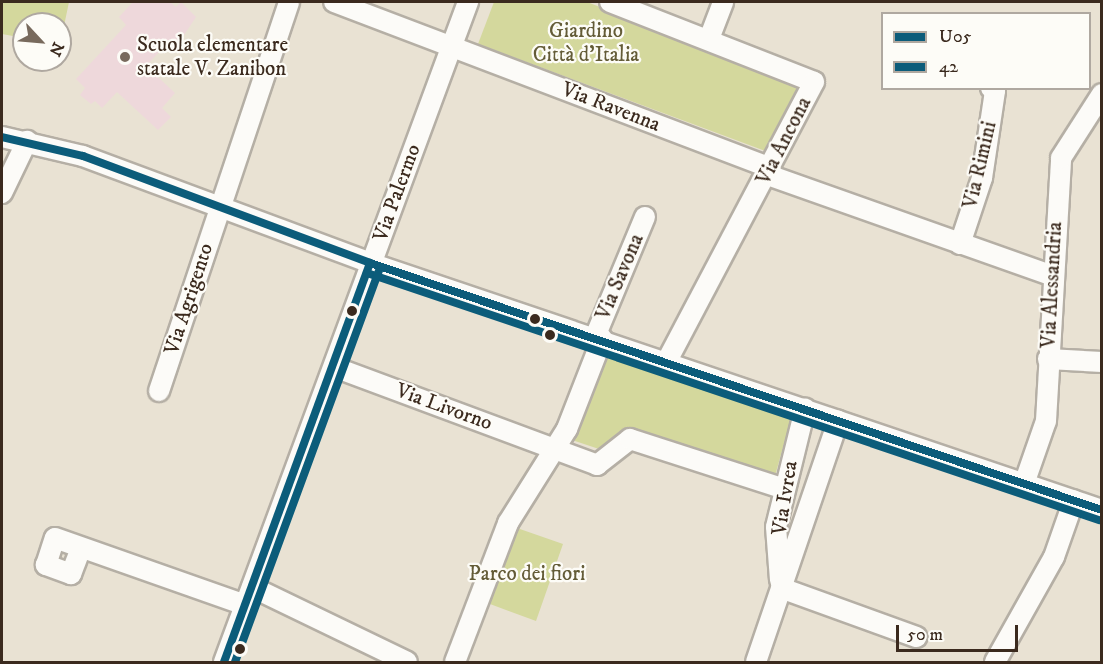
<!DOCTYPE html>
<meta charset="utf-8">
<style>
body{margin:0}
#map{position:relative;width:1103px;height:664px;overflow:hidden;background:#e9e2d3;font-family:"IM FELL DW Pica",serif}
div>[style]{position:absolute}
.built>*{inset:0;background:#eed8db}
.green>*{inset:0;background:#d4d89d}
.roads{filter:drop-shadow(2px 0 #b5afa5) drop-shadow(-2px 0 #b5afa5) drop-shadow(0 2px #b5afa5) drop-shadow(0 -2px #b5afa5)}
.minor>*{height:20px;margin:-10px;padding:0 10px;transform-origin:10px;border-radius:10px;background:#fcfbf8}
.bus-1>*{height:8px;margin:-4px;padding:0 4px;transform-origin:4px;border-radius:4px;background:#0c5c7a}
.bus-2>*{height:8px;margin:-4px;padding:0 4px;transform-origin:4px;border-radius:4px;background:#0c5c7a}
.dots>*{width:16px;height:16px;translate:-50% -50%;box-sizing:border-box;border:3px solid #fdfcf7;border-radius:50%}
span{translate:-50% -50%;white-space:nowrap;text-align:center;line-height:1.15;-webkit-text-stroke:4.5px #fdfcf7;paint-order:stroke}
.park-label{font-size:21px;color:#645c37}
.poi-label{font-size:21px;color:#3b2a1e}
.left{translate:0 -50%;text-align:left}
.street-label{font-size:21px;color:#3b2a1e}
.frame{position:absolute;inset:0;border:3px solid #3b2a1e;pointer-events:none}
.legend{position:absolute;left:881px;top:12px;width:210px;height:78px;box-sizing:border-box;background:#fdfcf7;border:2px solid #afa8a0;margin:0;padding:8px 10px;list-style:none;font-size:18px;color:#3b2a1e}
.legend li{display:flex;align-items:center;gap:12px;height:30px}
.legend b{width:30px;border:2px solid #afa8a0}
.north{position:absolute;left:12px;top:12px;width:60px;height:60px;box-sizing:border-box;background:#fdfcf7;border:2px solid #afa8a0;border-radius:50%;rotate:116deg;font-size:16px;font-weight:700;line-height:24px;text-align:center;color:#3b2a1e}
.north::after{content:'';display:block;margin:auto;width:21px;height:27px;background:#786a5d;clip-path:polygon(50% 0,100% 100%,50% 72%,0 100%)}
.scale{position:absolute;left:896px;top:625px;width:122px;height:27px;box-sizing:border-box;border:3px solid #3b2a1e;border-top:0;padding-left:8px;font-size:18px;line-height:21px;white-space:nowrap;color:#3b2a1e;-webkit-text-stroke:4px #fdfcf7;paint-order:stroke}
</style>
<div id="map">
<div class="built">
<i style="clip-path:polygon(133px 2px,170px 2px,176px 7px,181px 2px,196px 17px,176px 47px,169px 41px,146px 66px,175px 93px,162px 108px,171px 117px,158px 130px,117px 92px,102px 108px,95px 101px,91px 104px,80px 95px,85px 88px,76px 79px,126px 25px,119px 17px)"></i>
</div>
<div class="green">
<i style="clip-path:polygon(2px 2px,69px 2px,60px 45px,60px 24px,24px 24px,24px 38px,2px 34px)"></i>
<i style="clip-path:polygon(494px 2px,587px 2px,803px 85px,768px 152px,478px 44px)"></i>
<i style="clip-path:polygon(606px 350px,792px 415px,775px 476px,625px 428px,599px 449px,572px 440px)"></i>
<i style="clip-path:polygon(517px 528px,563px 544px,536px 621px,490px 604px)"></i>
</div>
<div class="roads">
<div class="minor">
<i style="left:334px;top:2px;width:467px;rotate:20.8deg"></i>
<i style="left:610px;top:2px;width:219px;rotate:21.4deg"></i>
<i style="left:814px;top:82px;width:315px;rotate:117.8deg"></i>
<i style="left:709px;top:39px;width:40px;rotate:-69deg"></i>
<i style="left:2px;top:137px;width:83px;rotate:13.2deg"></i>
<i style="left:83px;top:156px;width:306px;rotate:20.4deg"></i>
<i style="left:370px;top:263px;width:773px;rotate:18.65deg"></i>
<i style="left:768px;top:175px;width:300px;rotate:19.5deg"></i>
<i style="left:2px;top:193px;width:58px;rotate:-64.3deg"></i>
<i style="left:960px;top:244px;width:70px;rotate:-71.6deg"></i>
<i style="left:982px;top:178px;width:88px;rotate:-81.5deg"></i>
<i style="left:995px;top:91px;width:5px;rotate:-143deg"></i>
<i style="left:595px;top:337px;width:130px;rotate:-67.4deg"></i>
<i style="left:1048px;top:359px;width:54px;rotate:3.2deg"></i>
<i style="left:334px;top:367px;width:281px;rotate:20.4deg"></i>
<i style="left:597px;top:465px;width:42px;rotate:-38.2deg"></i>
<i style="left:630px;top:439px;width:160px;rotate:17.9deg"></i>
<i style="left:159px;top:391px;width:410px;rotate:-71.5deg"></i>
<i style="left:1024px;top:484px;width:67px;rotate:-70.8deg"></i>
<i style="left:1046px;top:421px;width:263px;rotate:-86.7deg"></i>
<i style="left:1061px;top:158px;width:76px;rotate:-57.4deg"></i>
<i style="left:81px;top:548px;width:28px;rotate:111deg"></i>
<i style="left:71px;top:574px;width:27px;rotate:-160deg"></i>
<i style="left:46px;top:565px;width:28px;rotate:-72deg"></i>
<i style="left:55px;top:538px;width:201px;rotate:19.4deg"></i>
<i style="left:780px;top:580px;width:53px;rotate:-94.3deg"></i>
<i style="left:776px;top:527px;width:122px;rotate:-76.2deg"></i>
<i style="left:252px;top:587px;width:172px;rotate:25.8deg"></i>
<i style="left:781px;top:588px;width:144px;rotate:19.9deg"></i>
<i style="left:224px;top:662px;width:704px;rotate:-69.71deg"></i>
<i style="left:455px;top:662px;width:149px;rotate:-69.1deg"></i>
<i style="left:508px;top:523px;width:111px;rotate:-57.9deg"></i>
<i style="left:567px;top:429px;width:97px;rotate:-68.7deg"></i>
<i style="left:756px;top:662px;width:255px;rotate:-71.2deg"></i>
<i style="left:995px;top:662px;width:120px;rotate:-60.7deg"></i>
<i style="left:1054px;top:557px;width:60px;rotate:-70.7deg"></i>
</div>
</div>
<div class="bus-1">
<i style="left:2px;top:137px;width:83px;rotate:13.2deg"></i>
<i style="left:83px;top:156px;width:306px;rotate:20.4deg"></i>
<i style="left:370px;top:263px;width:773px;rotate:18.65deg"></i>
<i style="left:224px;top:662px;width:425px;rotate:-69.9deg"></i>
</div>
<div class="bus-2">
<i style="left:367px;top:273px;width:773px;rotate:18.65deg"></i>
<i style="left:235px;top:662px;width:421px;rotate:-69.8deg"></i>
</div>
<div class="dots">
<i style="left:125px;top:57px;background:#786a5d"></i>
<i style="left:352px;top:311px;background:#3b2a1e"></i>
<i style="left:535px;top:319px;background:#3b2a1e"></i>
<i style="left:550px;top:335px;background:#3b2a1e"></i>
<i style="left:240px;top:649px;background:#3b2a1e"></i>
</div>
<div class="park-label">
<span style="left:586px;top:43px">Giardino<br>Città d'Italia</span>
<span style="left:527px;top:574px">Parco dei fiori</span>
</div>
<div class="poi-label">
<span class="left" style="left:137px;top:57px">Scuola elementare<br>statale V. Zanibon</span>
</div>
<div class="street-label">
<span style="left:611px;top:107px;rotate:21deg">Via Ravenna</span>
<span style="left:784px;top:141px;rotate:-63deg">Via Ancona</span>
<span style="left:980px;top:165px;rotate:-77deg">Via Rimini</span>
<span style="left:397px;top:193px;rotate:-70deg">Via Palermo</span>
<span style="left:620px;top:277px;rotate:-67deg">Via Savona</span>
<span style="left:1052px;top:285px;rotate:-87deg">Via Alessandria</span>
<span style="left:189px;top:299px;rotate:-72deg">Via Agrigento</span>
<span style="left:444px;top:407px;rotate:20deg">Via Livorno</span>
<span style="left:785px;top:498px;rotate:-81deg">Via Ivrea</span>
</div>
<div class="frame"></div>
<ul class="legend">
<li><b style="height:8px;background:#0c5c7a"></b>U05</li>
<li><b style="height:8px;background:#0c5c7a"></b>42</li>
</ul>
<div class="north">N</div>
<div class="scale">50 m</div>
</div>
